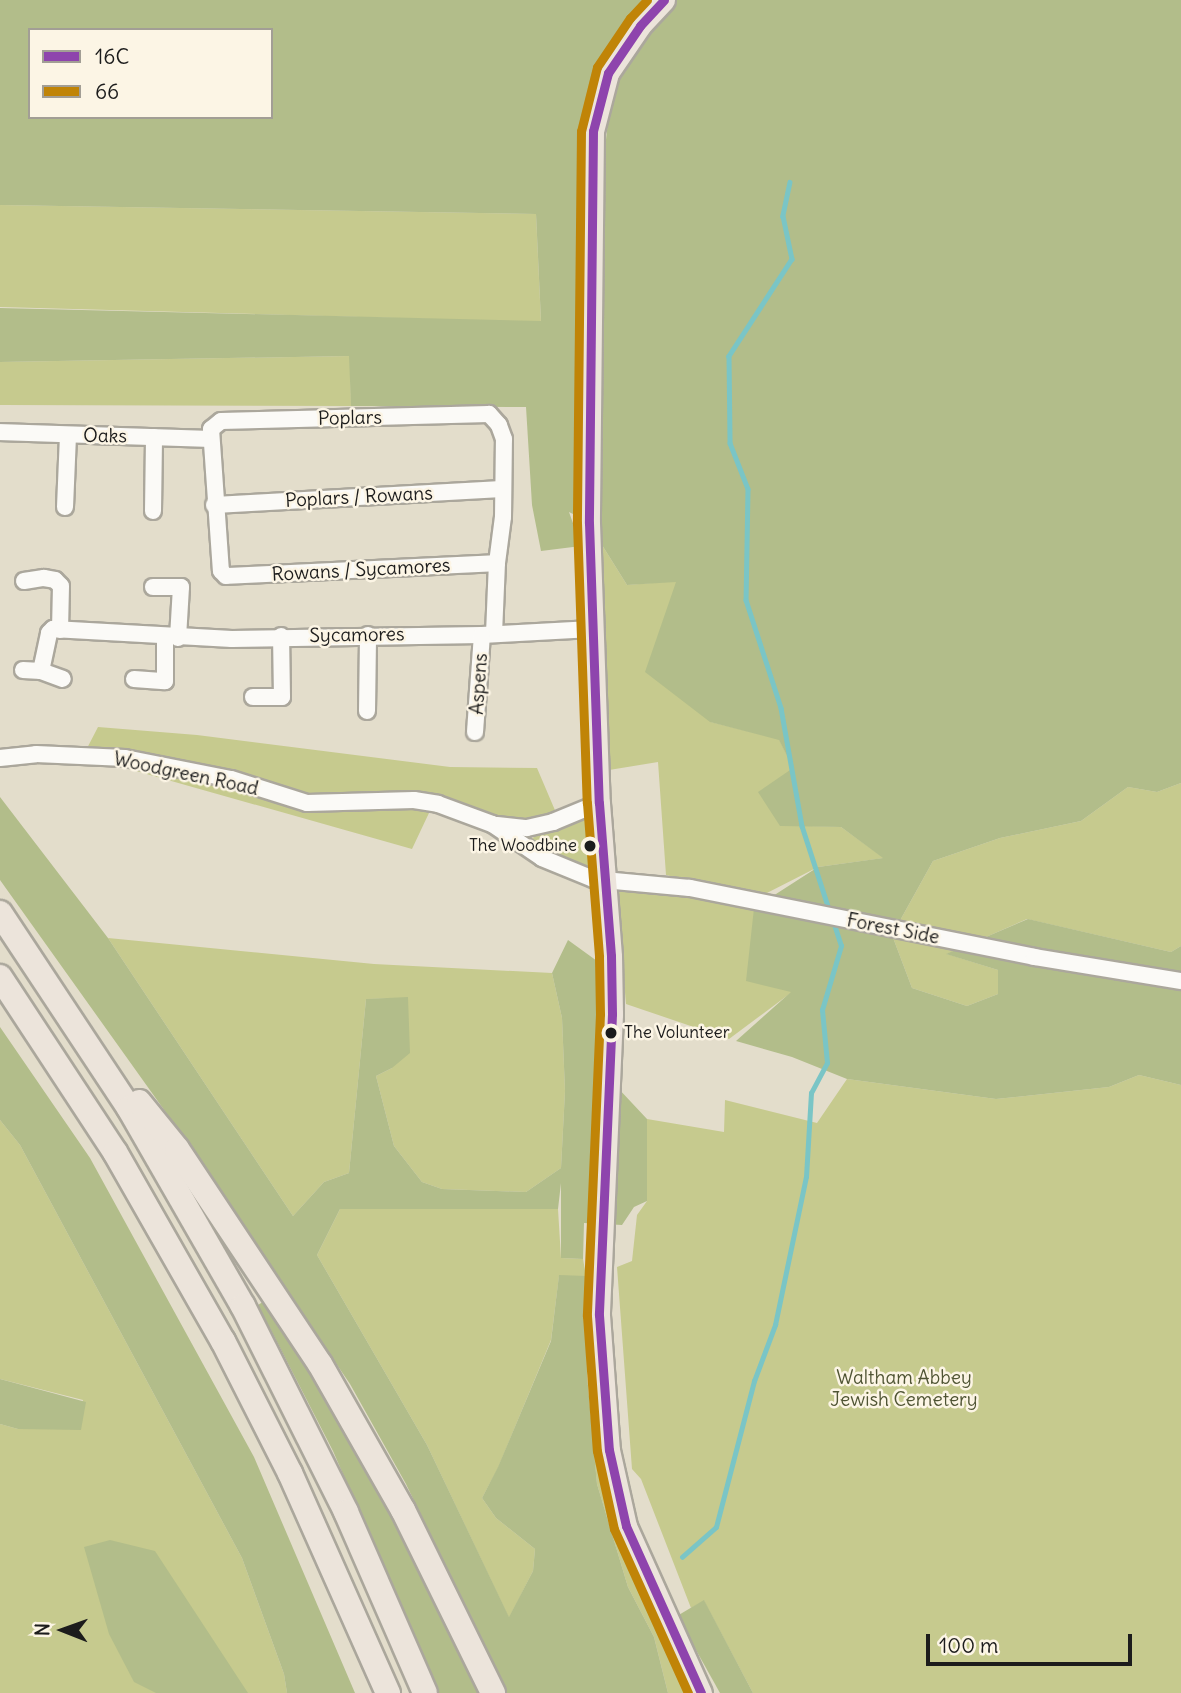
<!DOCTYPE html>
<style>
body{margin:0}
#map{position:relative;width:1181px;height:1693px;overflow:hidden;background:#e3ddcb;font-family:Delius,sans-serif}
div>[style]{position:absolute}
.green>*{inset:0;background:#c6ca8e}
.forest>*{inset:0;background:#b2bd8a}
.stream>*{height:4.5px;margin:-2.25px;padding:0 2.25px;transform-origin:2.25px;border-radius:2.25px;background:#7ac5c6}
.roads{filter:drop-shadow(2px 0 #aba79c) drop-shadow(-2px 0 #aba79c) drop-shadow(0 2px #aba79c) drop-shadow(0 -2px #aba79c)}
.minor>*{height:16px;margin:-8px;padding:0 8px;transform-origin:8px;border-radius:8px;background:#fbfaf7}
.major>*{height:21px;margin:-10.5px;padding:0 10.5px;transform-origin:10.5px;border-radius:10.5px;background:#ece4db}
.highway>*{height:24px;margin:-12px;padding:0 12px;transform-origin:12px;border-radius:12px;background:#ece4db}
.bus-1>*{height:9px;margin:-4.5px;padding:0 4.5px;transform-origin:4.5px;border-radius:4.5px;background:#8e44ad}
.bus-2>*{height:9px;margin:-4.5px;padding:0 4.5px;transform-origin:4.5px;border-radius:4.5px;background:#c08407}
.dots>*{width:19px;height:19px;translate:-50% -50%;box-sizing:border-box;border:4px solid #fcf5e5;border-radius:50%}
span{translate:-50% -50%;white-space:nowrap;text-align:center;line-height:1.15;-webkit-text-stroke:5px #fcf5e5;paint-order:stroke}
.bus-label{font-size:17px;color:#1c1c1c}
.right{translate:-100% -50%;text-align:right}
.left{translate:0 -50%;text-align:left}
.street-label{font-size:19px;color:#1c1c1c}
.park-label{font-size:19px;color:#4f5433}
.legend{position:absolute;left:28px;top:28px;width:245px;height:91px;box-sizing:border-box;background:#fcf5e5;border:2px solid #a29e95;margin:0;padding:9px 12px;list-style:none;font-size:21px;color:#1c1c1c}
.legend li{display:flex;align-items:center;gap:14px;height:35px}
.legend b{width:35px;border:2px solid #a29e95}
.north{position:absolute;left:28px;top:1595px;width:70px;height:70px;-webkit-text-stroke:5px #fcf5e5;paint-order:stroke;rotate:271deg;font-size:19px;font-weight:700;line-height:28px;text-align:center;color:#1c1c1c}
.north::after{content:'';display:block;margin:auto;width:24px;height:32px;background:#1c1c1c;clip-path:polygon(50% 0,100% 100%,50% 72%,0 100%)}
.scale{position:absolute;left:926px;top:1634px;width:206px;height:32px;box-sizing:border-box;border:4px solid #1c1c1c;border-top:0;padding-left:9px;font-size:21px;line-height:24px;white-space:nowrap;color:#1c1c1c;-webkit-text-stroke:5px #fcf5e5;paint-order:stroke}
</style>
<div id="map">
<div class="green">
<i style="clip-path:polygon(0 205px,536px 214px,541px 322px,0 307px)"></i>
<i style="clip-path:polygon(350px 356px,351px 406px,0 405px,0 362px)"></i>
<i style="clip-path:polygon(602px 545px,627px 585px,676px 581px,711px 722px,779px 739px,793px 768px,780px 825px,841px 827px,884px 858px,818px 867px,759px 897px,666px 875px,658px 762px,603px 771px,600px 623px)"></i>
<i style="clip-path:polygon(98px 727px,197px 735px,450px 767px,537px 768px,557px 815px,496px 822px,437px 796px,412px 849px,83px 756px)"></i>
<i style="clip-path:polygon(1181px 783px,1181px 946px,1171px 952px,1027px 919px,947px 954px,998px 970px,998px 994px,967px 1006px,912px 988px,892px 935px,933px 861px,1000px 838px,1081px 821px,1128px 787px,1157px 792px)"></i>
<i style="clip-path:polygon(580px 820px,587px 820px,591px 827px,594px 865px,590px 868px,558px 858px,530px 840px,541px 832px)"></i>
<i style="clip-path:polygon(616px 886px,754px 908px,792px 992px,729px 1039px,626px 1004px)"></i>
<i style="clip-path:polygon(108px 938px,374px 964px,552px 973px,562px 1018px,565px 1091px,561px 1168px,526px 1192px,442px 1189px,422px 1182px,394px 1146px,376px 1076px,392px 1068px,408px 998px,366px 999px,349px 1173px,324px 1182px,293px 1216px)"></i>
<i style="clip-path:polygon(1139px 1075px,1181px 1085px,1181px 1693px,753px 1693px,704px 1601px,691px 1608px,641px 1479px,632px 1469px,617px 1267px,632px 1261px,637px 1215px,647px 1201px,647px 1119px,724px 1132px,725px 1100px,817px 1123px,847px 1079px,996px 1099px,1109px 1087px)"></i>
<i style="clip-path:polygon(0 1120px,20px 1145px,242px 1558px,284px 1674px,287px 1693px,0 1693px,0 1424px,18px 1429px,77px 1427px,83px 1400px,0 1379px)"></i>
<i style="clip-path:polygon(340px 1209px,558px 1209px,561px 1258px,583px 1259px,586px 1276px,559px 1276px,551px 1340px,498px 1468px,482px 1498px,496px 1518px,535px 1549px,533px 1571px,509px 1618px,427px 1445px,317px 1255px)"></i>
<i style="clip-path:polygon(591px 1425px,626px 1560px,683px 1678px,687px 1693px,668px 1693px,654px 1637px,628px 1587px,597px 1484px)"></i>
</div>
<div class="forest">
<i style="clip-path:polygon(evenodd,0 0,651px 0,623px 33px,585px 161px,581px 254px,581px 518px,569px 512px,581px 546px,541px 551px,532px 505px,526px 407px,351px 406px,349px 356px,0 362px,0 308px,541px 321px,536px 214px,0 205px,0 0,30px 30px,271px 30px,271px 117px,30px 117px,30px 30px)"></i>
<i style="clip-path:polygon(677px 0,1181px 0,1181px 783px,1157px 792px,1128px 787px,1081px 821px,1000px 838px,933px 861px,892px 935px,912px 988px,967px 1006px,998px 994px,998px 970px,946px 954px,1028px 919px,1171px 952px,1181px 946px,1181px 1085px,1139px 1075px,1109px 1087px,996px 1099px,847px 1079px,792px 1057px,736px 1041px,791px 992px,746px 981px,754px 908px,818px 867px,883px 858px,841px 827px,780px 826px,758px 792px,793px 768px,779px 740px,710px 722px,645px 672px,676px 582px,627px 585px,602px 545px,597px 386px,599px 206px,607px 130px,613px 95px,622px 72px,636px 48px)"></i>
<i style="clip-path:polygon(0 797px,108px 938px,293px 1216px,324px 1182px,349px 1173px,366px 999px,408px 997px,410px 1053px,392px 1068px,376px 1076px,394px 1146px,422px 1182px,442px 1189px,526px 1192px,561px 1168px,565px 1091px,562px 1018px,552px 973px,568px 940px,597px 961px,602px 987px,601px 1070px,647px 1119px,647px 1201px,634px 1207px,622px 1225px,584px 1223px,583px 1259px,561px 1258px,561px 1183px,558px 1209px,340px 1209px,317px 1255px,427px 1445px,509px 1617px,533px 1571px,535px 1549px,496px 1518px,482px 1498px,498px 1467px,551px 1341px,559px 1275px,586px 1276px,587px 1375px,597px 1484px,628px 1587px,654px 1637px,668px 1693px,506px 1693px,406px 1484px,350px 1384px,172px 1121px,0 880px)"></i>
<i style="clip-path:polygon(0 1027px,90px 1158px,254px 1457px,355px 1693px,287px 1693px,284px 1674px,242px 1558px,20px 1145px,0 1120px)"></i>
<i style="clip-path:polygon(269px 1298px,362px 1455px,482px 1693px,438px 1693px,333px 1451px,258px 1305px)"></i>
<i style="clip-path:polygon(0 1379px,86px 1402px,81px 1430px,18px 1429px,0 1424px)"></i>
<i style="clip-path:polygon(110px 1540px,155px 1551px,248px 1693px,156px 1693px,134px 1682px,109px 1634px,84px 1547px)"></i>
<i style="clip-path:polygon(704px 1600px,753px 1693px,720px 1693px,677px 1616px)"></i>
</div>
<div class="stream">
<i style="left:790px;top:182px;width:35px;rotate:102deg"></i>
<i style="left:783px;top:216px;width:44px;rotate:78.2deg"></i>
<i style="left:792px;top:259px;width:116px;rotate:123deg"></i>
<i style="left:729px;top:356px;width:87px;rotate:89.3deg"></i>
<i style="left:730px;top:443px;width:49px;rotate:68.6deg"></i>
<i style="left:748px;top:489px;width:111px;rotate:91deg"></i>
<i style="left:746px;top:600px;width:114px;rotate:72deg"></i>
<i style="left:781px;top:708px;width:120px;rotate:79.9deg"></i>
<i style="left:802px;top:826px;width:90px;rotate:72deg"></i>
<i style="left:682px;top:1557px;width:45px;rotate:-41.4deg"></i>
<i style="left:716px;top:1527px;width:151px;rotate:-75.4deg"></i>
<i style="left:754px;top:1381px;width:60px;rotate:-69.4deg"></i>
<i style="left:775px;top:1325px;width:151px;rotate:-78.2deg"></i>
<i style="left:806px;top:1177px;width:84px;rotate:-86.6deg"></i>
<i style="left:811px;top:1093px;width:34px;rotate:-62deg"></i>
<i style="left:827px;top:1063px;width:53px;rotate:-95.4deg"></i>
<i style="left:822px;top:1010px;width:67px;rotate:-73.5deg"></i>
<i style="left:841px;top:946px;width:26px;rotate:-108deg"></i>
</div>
<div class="roads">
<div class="minor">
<i style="left:0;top:432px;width:211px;rotate:1.9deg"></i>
<i style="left:214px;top:505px;width:289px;rotate:-3.2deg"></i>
<i style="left:65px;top:507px;width:72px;rotate:-87.6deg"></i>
<i style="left:153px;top:511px;width:74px;rotate:-89.2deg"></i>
<i style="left:24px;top:581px;width:20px;rotate:-9deg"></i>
<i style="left:44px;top:578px;width:11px;rotate:10deg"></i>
<i style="left:55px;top:580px;width:8px;rotate:45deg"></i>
<i style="left:61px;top:586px;width:44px;rotate:91.3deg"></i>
<i style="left:153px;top:587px;width:28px"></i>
<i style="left:181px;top:587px;width:51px;rotate:93.4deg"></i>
<i style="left:494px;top:634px;width:71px;rotate:-87.6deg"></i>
<i style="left:497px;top:563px;width:46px;rotate:-82.6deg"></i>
<i style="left:503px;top:517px;width:78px;rotate:-89.3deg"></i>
<i style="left:504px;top:439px;width:15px;rotate:-110deg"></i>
<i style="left:499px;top:425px;width:15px;rotate:-132deg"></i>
<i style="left:489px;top:414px;width:268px;rotate:178.5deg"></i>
<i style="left:221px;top:421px;width:13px;rotate:141deg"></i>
<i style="left:211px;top:429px;width:142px;rotate:86deg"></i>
<i style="left:221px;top:571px;width:7px;rotate:45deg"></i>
<i style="left:226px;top:576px;width:271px;rotate:-2.7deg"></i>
<i style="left:23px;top:670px;width:18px;rotate:3deg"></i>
<i style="left:41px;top:671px;width:39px;rotate:-78deg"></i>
<i style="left:49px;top:633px;width:6px;rotate:-45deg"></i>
<i style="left:53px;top:629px;width:179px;rotate:3.2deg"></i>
<i style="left:232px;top:639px;width:250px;rotate:-0.9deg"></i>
<i style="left:482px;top:635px;width:110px;rotate:-3.1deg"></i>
<i style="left:41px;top:671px;width:23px;rotate:20deg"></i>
<i style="left:134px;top:679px;width:31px;rotate:4deg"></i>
<i style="left:165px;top:681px;width:45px;rotate:-90deg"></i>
<i style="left:253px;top:697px;width:29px"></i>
<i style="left:282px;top:697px;width:61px;rotate:-90.9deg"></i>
<i style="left:367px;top:711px;width:76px;rotate:-89.2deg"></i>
<i style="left:475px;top:732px;width:97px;rotate:-85.9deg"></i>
<i style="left:0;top:758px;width:36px;rotate:-6deg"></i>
<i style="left:36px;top:754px;width:89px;rotate:2.6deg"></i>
<i style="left:125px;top:758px;width:108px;rotate:11.2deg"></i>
<i style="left:231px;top:779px;width:80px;rotate:17.5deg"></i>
<i style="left:307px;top:803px;width:107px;rotate:-1.6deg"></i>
<i style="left:414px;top:800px;width:24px;rotate:9deg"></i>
<i style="left:438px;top:804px;width:58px;rotate:20.3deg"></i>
<i style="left:492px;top:824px;width:60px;rotate:34.2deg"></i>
<i style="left:542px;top:858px;width:55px;rotate:22.4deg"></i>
<i style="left:593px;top:879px;width:97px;rotate:5.3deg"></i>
<i style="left:690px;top:888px;width:351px;rotate:11.3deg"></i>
<i style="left:1034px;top:957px;width:149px;rotate:9.3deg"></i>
<i style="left:497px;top:825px;width:30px;rotate:6deg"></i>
<i style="left:527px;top:828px;width:27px;rotate:-13deg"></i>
<i style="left:553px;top:822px;width:50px;rotate:-22.4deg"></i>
</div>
<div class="major">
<i style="left:664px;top:0;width:35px;rotate:133deg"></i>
<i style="left:640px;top:26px;width:57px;rotate:124.2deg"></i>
<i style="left:608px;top:73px;width:60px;rotate:104.5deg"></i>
<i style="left:593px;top:131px;width:392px;rotate:90.6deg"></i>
<i style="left:589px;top:523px;width:280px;rotate:88deg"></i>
<i style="left:599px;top:803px;width:153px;rotate:85.5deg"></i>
<i style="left:611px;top:956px;width:58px;rotate:89deg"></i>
<i style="left:612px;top:1014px;width:301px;rotate:92.5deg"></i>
<i style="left:599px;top:1315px;width:135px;rotate:85.8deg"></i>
<i style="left:609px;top:1450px;width:78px;rotate:77.4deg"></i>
<i style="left:626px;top:1526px;width:183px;rotate:65.8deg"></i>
</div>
<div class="highway">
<i style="left:0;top:913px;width:234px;rotate:56.5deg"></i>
<i style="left:129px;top:1108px;width:228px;rotate:60.1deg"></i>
<i style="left:243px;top:1306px;width:230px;rotate:63.4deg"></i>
<i style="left:346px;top:1512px;width:197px;rotate:66.4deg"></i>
<i style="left:0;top:977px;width:209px;rotate:56.7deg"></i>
<i style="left:115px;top:1152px;width:218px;rotate:60.3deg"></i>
<i style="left:223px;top:1341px;width:148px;rotate:63.1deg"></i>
<i style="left:290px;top:1473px;width:241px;rotate:66deg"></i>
<i style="left:139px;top:1102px;width:60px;rotate:51deg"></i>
<i style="left:177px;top:1149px;width:258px;rotate:56.4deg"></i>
<i style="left:320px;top:1364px;width:168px;rotate:60.4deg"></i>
<i style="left:403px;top:1510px;width:204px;rotate:63.8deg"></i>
</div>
</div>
<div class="bus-1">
<i style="left:664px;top:0;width:35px;rotate:133deg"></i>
<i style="left:640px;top:26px;width:57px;rotate:124.2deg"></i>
<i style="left:608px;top:73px;width:60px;rotate:104.5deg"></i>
<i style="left:593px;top:131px;width:392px;rotate:90.6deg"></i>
<i style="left:589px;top:523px;width:280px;rotate:88deg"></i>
<i style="left:599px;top:803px;width:153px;rotate:85.5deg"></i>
<i style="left:611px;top:956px;width:58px;rotate:89deg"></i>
<i style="left:612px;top:1014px;width:301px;rotate:92.5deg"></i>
<i style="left:599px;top:1315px;width:135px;rotate:85.8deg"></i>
<i style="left:609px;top:1450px;width:78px;rotate:77.4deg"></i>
<i style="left:626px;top:1526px;width:183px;rotate:65.8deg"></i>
</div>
<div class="bus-2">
<i style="left:647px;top:0;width:25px;rotate:133deg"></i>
<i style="left:630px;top:18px;width:59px;rotate:124deg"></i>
<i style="left:597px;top:67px;width:66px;rotate:104deg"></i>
<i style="left:581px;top:131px;width:392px;rotate:90.6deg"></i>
<i style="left:577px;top:523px;width:280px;rotate:88deg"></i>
<i style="left:587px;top:803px;width:154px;rotate:85.5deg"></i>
<i style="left:599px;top:957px;width:57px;rotate:89deg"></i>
<i style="left:600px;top:1014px;width:302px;rotate:92.5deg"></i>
<i style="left:587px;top:1316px;width:135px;rotate:85.8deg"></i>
<i style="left:597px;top:1451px;width:80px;rotate:77.7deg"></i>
<i style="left:614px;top:1529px;width:180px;rotate:65.7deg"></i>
</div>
<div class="dots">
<i style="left:590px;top:846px;background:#1c1c1c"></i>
<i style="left:611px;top:1033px;background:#1c1c1c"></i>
</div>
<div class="bus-label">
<span class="right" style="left:577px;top:846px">The Woodbine</span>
<span class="left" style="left:624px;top:1033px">The Volunteer</span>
</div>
<div class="street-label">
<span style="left:350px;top:418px;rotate:-1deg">Poplars</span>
<span style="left:105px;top:436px;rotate:1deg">Oaks</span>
<span style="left:359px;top:497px;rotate:-3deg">Poplars / Rowans</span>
<span style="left:361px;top:570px;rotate:-3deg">Rowans / Sycamores</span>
<span style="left:357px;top:635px;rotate:-1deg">Sycamores</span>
<span style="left:479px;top:684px;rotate:-86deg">Aspens</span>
<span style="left:186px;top:774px;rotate:12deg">Woodgreen Road</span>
<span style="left:893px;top:929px;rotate:11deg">Forest Side</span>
</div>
<div class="park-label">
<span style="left:904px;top:1389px">Waltham Abbey<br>Jewish Cemetery</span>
</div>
<ul class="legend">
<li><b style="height:9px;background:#8e44ad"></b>16C</li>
<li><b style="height:9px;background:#c08407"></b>66</li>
</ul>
<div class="north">N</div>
<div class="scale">100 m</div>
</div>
